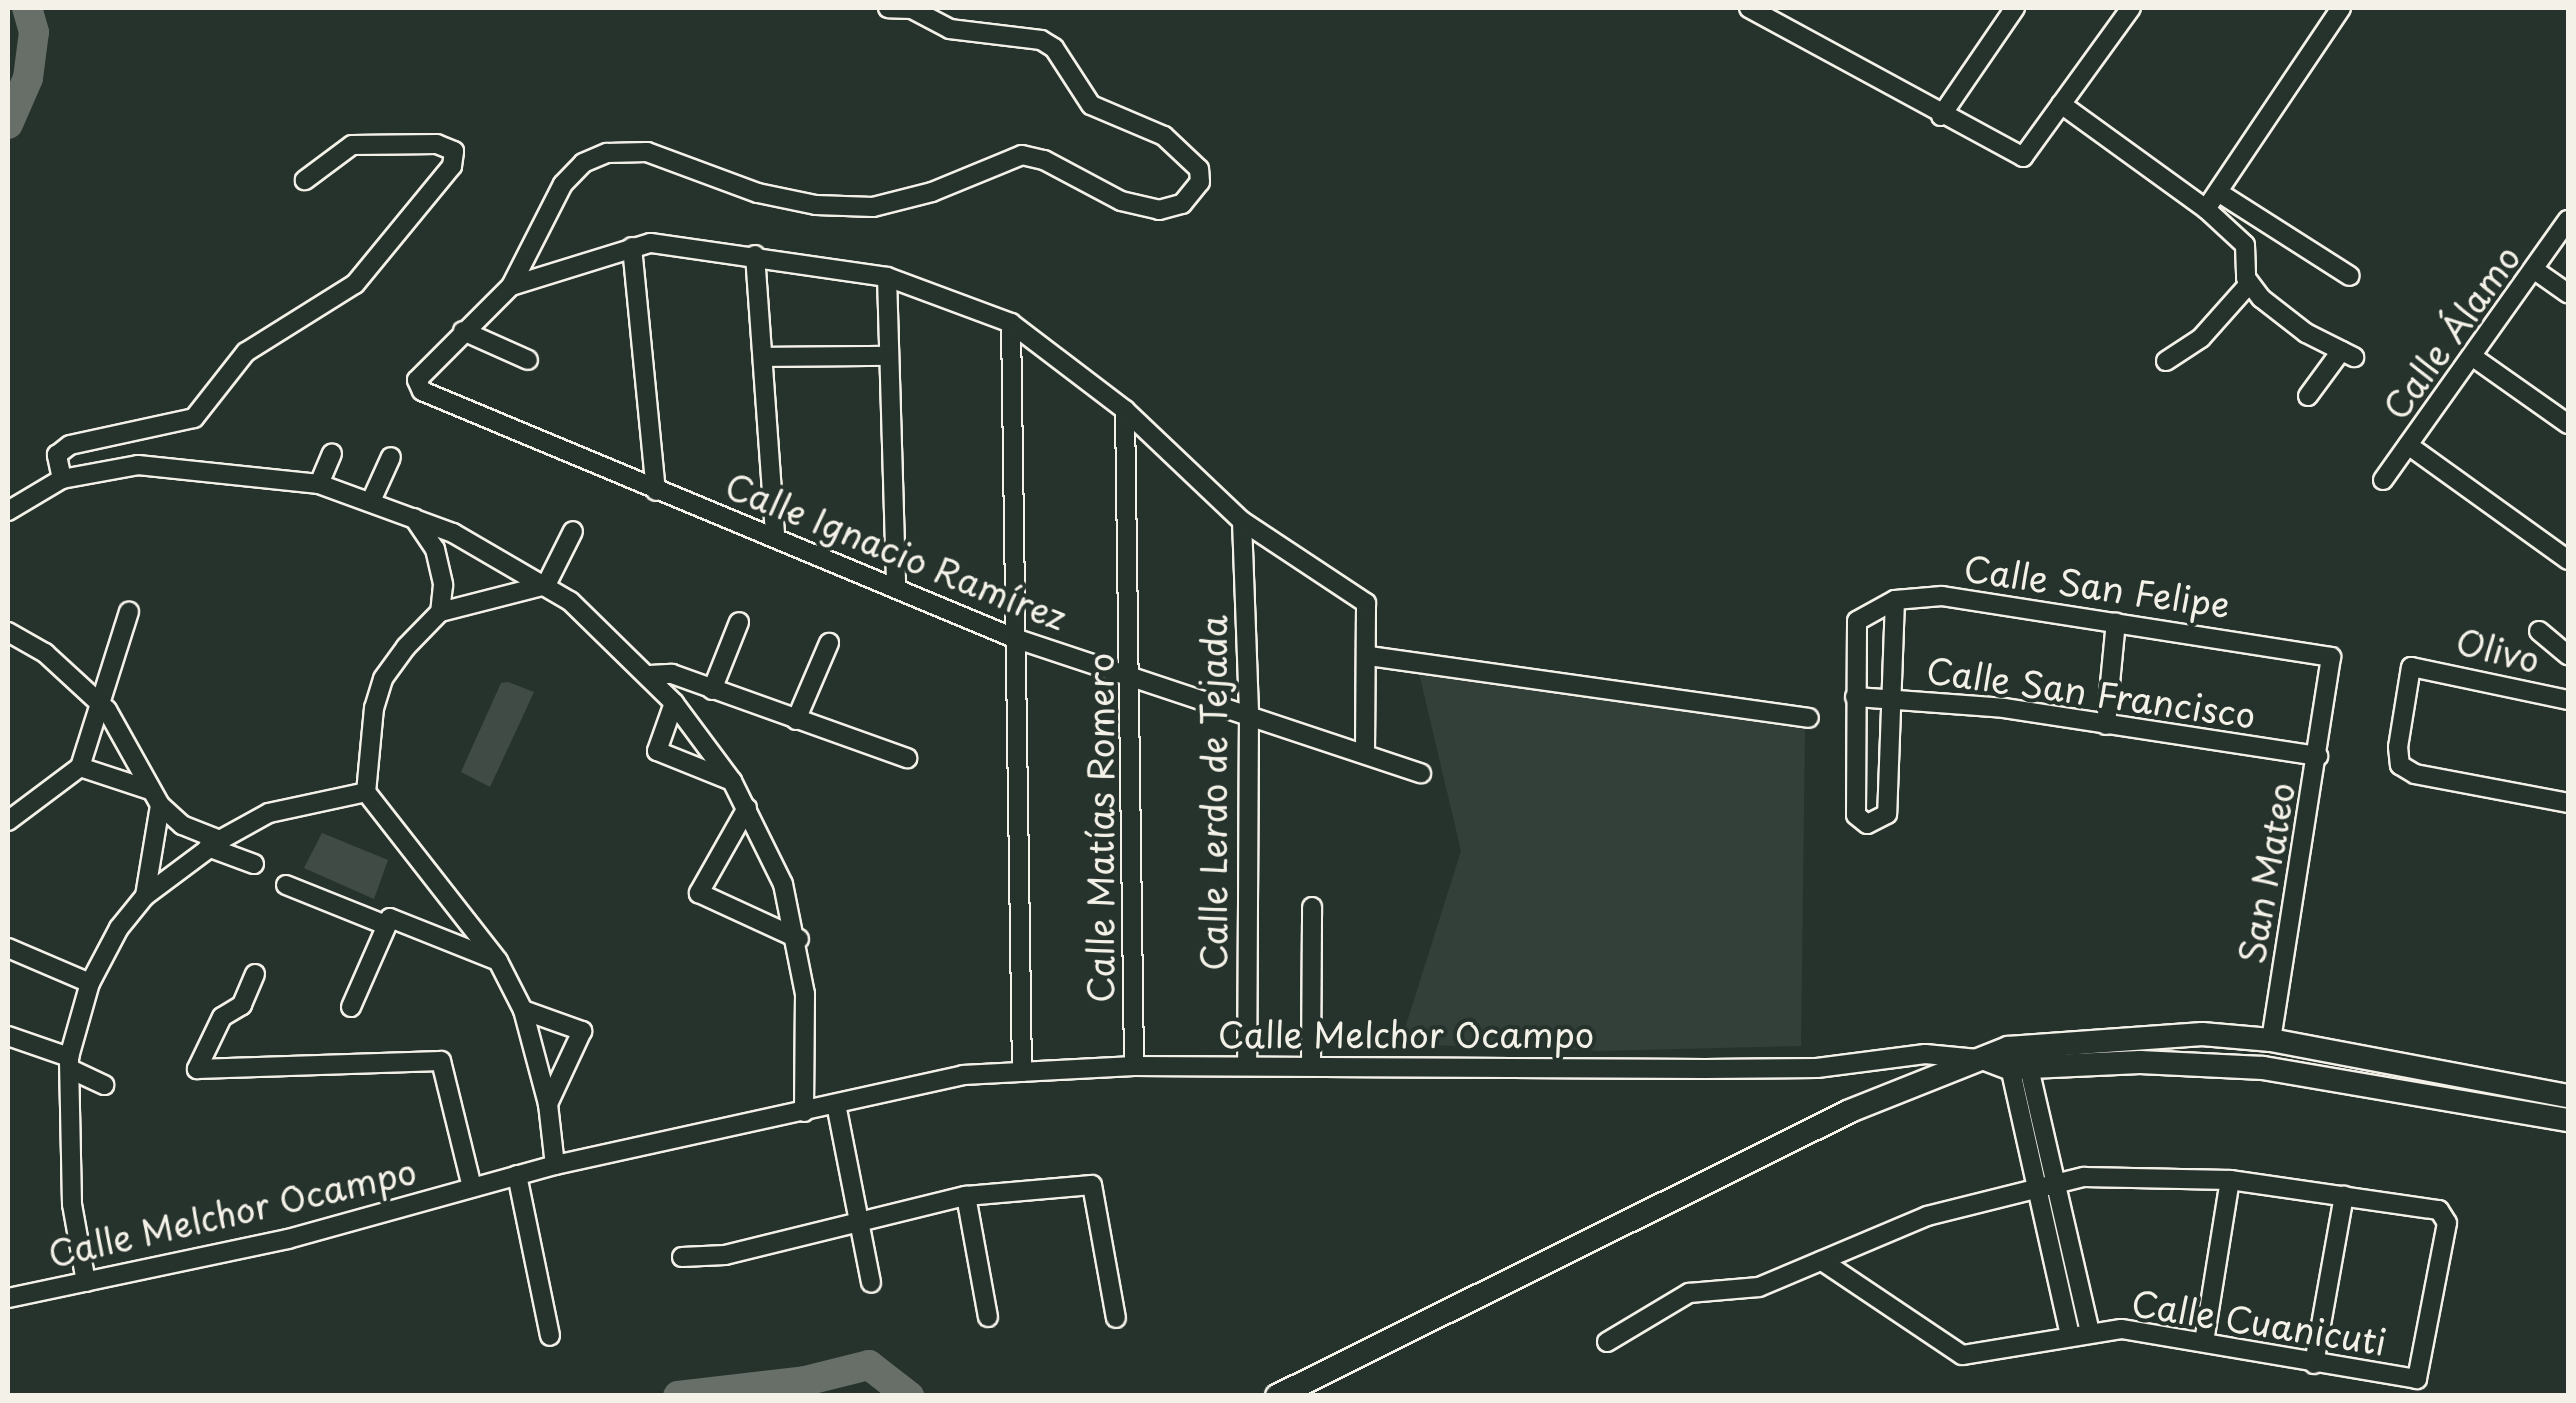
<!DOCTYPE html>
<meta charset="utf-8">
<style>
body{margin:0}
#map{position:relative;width:2576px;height:1403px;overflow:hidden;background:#26332d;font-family:"Playpen Sans",sans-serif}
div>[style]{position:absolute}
.built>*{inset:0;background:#333f39}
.green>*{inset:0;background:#414b45}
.river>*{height:30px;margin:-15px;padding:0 15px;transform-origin:15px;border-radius:15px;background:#676f68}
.roads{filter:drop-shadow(2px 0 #f4f1e8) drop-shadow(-2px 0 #f4f1e8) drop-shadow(0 2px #f4f1e8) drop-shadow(0 -2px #f4f1e8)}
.minor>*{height:18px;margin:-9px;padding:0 9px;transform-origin:9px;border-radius:9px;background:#26332d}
.major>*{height:22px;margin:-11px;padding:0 11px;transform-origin:11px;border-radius:11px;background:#26332d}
span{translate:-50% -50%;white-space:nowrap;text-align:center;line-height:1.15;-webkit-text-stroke:8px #26332d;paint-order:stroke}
.street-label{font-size:35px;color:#f4f1e8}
.frame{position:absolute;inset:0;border:10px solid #f4f1e8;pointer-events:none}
</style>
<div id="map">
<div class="built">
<i style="clip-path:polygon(1419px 673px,1805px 729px,1801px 1046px,1599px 1051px,1400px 1044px,1461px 851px)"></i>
</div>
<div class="green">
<i style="clip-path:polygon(508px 682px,534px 692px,490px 787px,461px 772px,501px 683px)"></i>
<i style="clip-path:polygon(322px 833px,388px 860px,374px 899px,304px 868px)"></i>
</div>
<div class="river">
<i style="left:8px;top:124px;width:50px;rotate:-66.5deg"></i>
<i style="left:28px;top:78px;width:46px;rotate:-82.6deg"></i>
<i style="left:34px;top:32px;width:25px;rotate:-106deg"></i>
<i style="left:678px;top:1396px;width:128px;rotate:-6.7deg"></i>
<i style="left:805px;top:1381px;width:66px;rotate:-14deg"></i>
<i style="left:869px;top:1365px;width:51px;rotate:37.8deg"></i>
</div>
<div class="roads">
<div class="minor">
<i style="left:1749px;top:8px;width:312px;rotate:28.5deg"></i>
<i style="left:2023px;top:157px;width:184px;rotate:-54.1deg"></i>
<i style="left:2061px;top:104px;width:179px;rotate:35.9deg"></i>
<i style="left:2206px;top:209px;width:53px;rotate:42.7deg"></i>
<i style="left:2245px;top:245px;width:33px;rotate:88deg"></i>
<i style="left:2246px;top:278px;width:25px;rotate:53deg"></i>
<i style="left:2261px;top:298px;width:57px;rotate:37.9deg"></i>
<i style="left:2306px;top:333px;width:54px;rotate:26.6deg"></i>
<i style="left:1941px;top:116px;width:131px;rotate:-55.6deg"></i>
<i style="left:2218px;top:192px;width:156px;rotate:32.5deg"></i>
<i style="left:2206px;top:209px;width:242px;rotate:-56.1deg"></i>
<i style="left:632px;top:247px;width:245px;rotate:84.4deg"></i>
<i style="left:755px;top:255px;width:279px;rotate:85.9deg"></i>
<i style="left:2536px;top:271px;width:39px;rotate:35deg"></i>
<i style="left:887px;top:277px;width:311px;rotate:88.3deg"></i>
<i style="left:511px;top:286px;width:114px;rotate:-63deg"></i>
<i style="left:563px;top:184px;width:29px;rotate:-46deg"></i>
<i style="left:583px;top:163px;width:26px;rotate:-23deg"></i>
<i style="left:607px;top:153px;width:40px;rotate:-1.4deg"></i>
<i style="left:647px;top:152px;width:118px;rotate:20.3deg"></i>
<i style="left:758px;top:193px;width:59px;rotate:11.7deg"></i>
<i style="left:816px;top:205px;width:57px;rotate:2deg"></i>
<i style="left:873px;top:207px;width:61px;rotate:-14.3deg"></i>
<i style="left:932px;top:192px;width:97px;rotate:-22.3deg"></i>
<i style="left:1022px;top:155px;width:23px;rotate:13deg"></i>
<i style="left:1044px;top:160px;width:87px;rotate:28deg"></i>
<i style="left:1121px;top:201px;width:39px;rotate:13deg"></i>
<i style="left:1159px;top:210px;width:24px;rotate:-15deg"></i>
<i style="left:1182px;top:204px;width:28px;rotate:-51deg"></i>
<i style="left:1200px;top:182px;width:13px;rotate:-94deg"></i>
<i style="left:1199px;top:169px;width:48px;rotate:-136.7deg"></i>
<i style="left:1164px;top:136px;width:79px;rotate:-157deg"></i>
<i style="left:1091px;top:105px;width:68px;rotate:-123deg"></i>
<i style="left:1054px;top:48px;width:15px;rotate:-148deg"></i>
<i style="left:1041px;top:40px;width:92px;rotate:-173.1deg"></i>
<i style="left:950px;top:29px;width:43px;rotate:-152.2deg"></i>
<i style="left:912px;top:9px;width:24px;rotate:-178deg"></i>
<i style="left:1011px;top:323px;width:749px;rotate:89.16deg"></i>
<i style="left:463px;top:331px;width:71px;rotate:24deg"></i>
<i style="left:764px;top:357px;width:123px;rotate:-0.5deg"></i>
<i style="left:2473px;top:357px;width:116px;rotate:35.2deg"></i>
<i style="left:2166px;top:361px;width:42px;rotate:-33.3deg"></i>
<i style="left:2201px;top:338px;width:72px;rotate:-48.4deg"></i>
<i style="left:2308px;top:396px;width:56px;rotate:-53.7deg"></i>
<i style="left:1125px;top:410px;width:656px;rotate:89.21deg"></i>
<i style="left:2408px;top:445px;width:197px;rotate:35.7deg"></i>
<i style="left:62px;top:479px;width:25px;rotate:-102deg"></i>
<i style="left:57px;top:455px;width:16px;rotate:-38deg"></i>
<i style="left:70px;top:445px;width:127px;rotate:-12.3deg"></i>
<i style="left:194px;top:418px;width:84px;rotate:-51.8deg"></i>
<i style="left:246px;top:352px;width:128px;rotate:-32deg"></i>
<i style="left:355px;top:284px;width:153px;rotate:-50.6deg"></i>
<i style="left:452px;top:166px;width:15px;rotate:-82deg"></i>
<i style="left:454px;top:151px;width:18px;rotate:-158deg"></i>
<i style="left:437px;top:144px;width:85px;rotate:179.3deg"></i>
<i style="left:352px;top:145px;width:59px;rotate:143.3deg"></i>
<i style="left:2383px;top:480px;width:319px;rotate:-54.6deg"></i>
<i style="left:319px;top:484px;width:33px;rotate:-67deg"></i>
<i style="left:371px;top:501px;width:48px;rotate:-65.6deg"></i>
<i style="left:8px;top:511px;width:63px;rotate:-30.7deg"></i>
<i style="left:62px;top:479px;width:77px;rotate:-10.4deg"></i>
<i style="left:138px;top:465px;width:182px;rotate:6deg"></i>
<i style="left:319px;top:484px;width:143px;rotate:20.1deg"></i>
<i style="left:453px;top:533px;width:135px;rotate:30.2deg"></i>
<i style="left:570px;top:601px;width:146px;rotate:44.4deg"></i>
<i style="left:674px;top:703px;width:97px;rotate:53.4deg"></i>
<i style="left:732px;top:781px;width:115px;rotate:63.7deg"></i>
<i style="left:783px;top:884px;width:112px;rotate:78.7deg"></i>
<i style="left:805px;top:994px;width:118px;rotate:90.5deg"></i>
<i style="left:414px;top:518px;width:37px;rotate:56deg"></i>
<i style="left:435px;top:549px;width:37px;rotate:77deg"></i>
<i style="left:443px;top:585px;width:27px;rotate:96deg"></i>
<i style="left:1242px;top:521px;width:191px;rotate:87.9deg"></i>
<i style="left:1249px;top:712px;width:352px;rotate:90.3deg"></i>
<i style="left:546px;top:585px;width:109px;rotate:165.7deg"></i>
<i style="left:440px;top:612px;width:49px;rotate:134.2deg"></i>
<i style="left:406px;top:647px;width:39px;rotate:126deg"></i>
<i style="left:383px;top:679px;width:30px;rotate:107deg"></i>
<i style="left:374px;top:708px;width:84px;rotate:95.4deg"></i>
<i style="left:366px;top:792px;width:214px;rotate:52deg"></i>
<i style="left:498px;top:961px;width:55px;rotate:63deg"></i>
<i style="left:523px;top:1010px;width:97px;rotate:75.1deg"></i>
<i style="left:548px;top:1104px;width:61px;rotate:83.5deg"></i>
<i style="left:546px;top:585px;width:60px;rotate:-63.4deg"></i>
<i style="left:1895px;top:600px;width:214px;rotate:92.1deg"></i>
<i style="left:1887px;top:814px;width:22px;rotate:153deg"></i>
<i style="left:1867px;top:824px;width:14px;rotate:-141deg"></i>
<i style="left:1856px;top:815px;width:194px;rotate:-89.7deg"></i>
<i style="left:1857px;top:621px;width:43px;rotate:-28.9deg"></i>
<i style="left:1895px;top:600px;width:47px;rotate:-4.9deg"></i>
<i style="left:1942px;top:596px;width:394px;rotate:8.9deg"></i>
<i style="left:2331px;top:657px;width:388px;rotate:98.9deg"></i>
<i style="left:2539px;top:631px;width:38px;rotate:40deg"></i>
<i style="left:8px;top:632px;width:43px;rotate:29.6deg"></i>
<i style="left:45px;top:653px;width:84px;rotate:42.6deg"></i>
<i style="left:107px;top:710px;width:109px;rotate:60.8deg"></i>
<i style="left:160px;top:805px;width:30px;rotate:42deg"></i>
<i style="left:182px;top:825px;width:41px;rotate:21.5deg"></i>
<i style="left:1369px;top:656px;width:444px;rotate:8deg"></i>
<i style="left:650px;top:675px;width:22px;rotate:-3deg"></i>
<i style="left:672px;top:674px;width:250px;rotate:19.7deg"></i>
<i style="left:712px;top:690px;width:73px;rotate:-68.3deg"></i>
<i style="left:1855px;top:697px;width:149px;rotate:4.2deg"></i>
<i style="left:2004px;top:708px;width:318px;rotate:8.7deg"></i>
<i style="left:2568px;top:700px;width:160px;rotate:-168.1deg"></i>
<i style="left:2411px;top:667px;width:81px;rotate:99.2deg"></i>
<i style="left:2398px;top:747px;width:18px;rotate:84deg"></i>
<i style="left:2400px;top:765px;width:17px;rotate:31deg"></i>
<i style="left:2415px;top:774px;width:156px;rotate:10.7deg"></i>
<i style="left:674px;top:703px;width:51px;rotate:109.5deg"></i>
<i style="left:657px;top:751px;width:81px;rotate:21.8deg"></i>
<i style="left:796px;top:720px;width:84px;rotate:-66.8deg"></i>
<i style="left:2106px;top:725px;width:103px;rotate:-84.5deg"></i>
<i style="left:1365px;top:752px;width:149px;rotate:-89.6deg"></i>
<i style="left:1366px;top:603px;width:149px;rotate:-146.5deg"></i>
<i style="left:1242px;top:521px;width:161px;rotate:-136.5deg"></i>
<i style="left:1125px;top:410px;width:143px;rotate:-142.7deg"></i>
<i style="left:1011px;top:323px;width:132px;rotate:-159.6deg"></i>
<i style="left:887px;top:277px;width:239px;rotate:-171.8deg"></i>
<i style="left:650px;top:243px;width:145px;rotate:162.8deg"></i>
<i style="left:511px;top:286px;width:133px;rotate:135deg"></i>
<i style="left:417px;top:380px;width:12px;rotate:66deg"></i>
<i style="left:422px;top:391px;width:641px;rotate:22.65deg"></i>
<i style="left:1014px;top:638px;width:429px;rotate:18.4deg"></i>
<i style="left:80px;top:767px;width:74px;rotate:18.2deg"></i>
<i style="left:747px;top:808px;width:98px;rotate:119.5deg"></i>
<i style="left:699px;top:893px;width:110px;rotate:24.7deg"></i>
<i style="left:8px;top:821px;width:90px;rotate:-36.9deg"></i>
<i style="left:80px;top:767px;width:163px;rotate:-72.5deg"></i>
<i style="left:208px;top:847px;width:49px;rotate:20.3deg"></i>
<i style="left:286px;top:885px;width:105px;rotate:21.9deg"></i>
<i style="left:145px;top:896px;width:92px;rotate:-80.6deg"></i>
<i style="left:8px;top:948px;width:89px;rotate:23.1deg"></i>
<i style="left:255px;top:974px;width:34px;rotate:113deg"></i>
<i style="left:242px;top:1005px;width:23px;rotate:149deg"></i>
<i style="left:222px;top:1017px;width:58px;rotate:115.7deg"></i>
<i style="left:197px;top:1069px;width:244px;rotate:-1.9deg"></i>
<i style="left:441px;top:1061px;width:130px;rotate:76.2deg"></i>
<i style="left:351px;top:1007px;width:97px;rotate:-66.3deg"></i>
<i style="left:390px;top:918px;width:116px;rotate:21.7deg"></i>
<i style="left:523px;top:1010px;width:63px;rotate:19.6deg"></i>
<i style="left:582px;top:1031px;width:81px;rotate:115deg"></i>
<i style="left:8px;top:1036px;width:65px;rotate:19deg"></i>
<i style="left:2026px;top:1055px;width:284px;rotate:77deg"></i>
<i style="left:2008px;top:1058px;width:285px;rotate:77.4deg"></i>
<i style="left:1311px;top:1064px;width:157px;rotate:-89.6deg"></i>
<i style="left:70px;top:1069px;width:38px;rotate:25deg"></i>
<i style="left:836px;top:1104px;width:182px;rotate:78.9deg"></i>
<i style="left:517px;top:1175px;width:164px;rotate:78.4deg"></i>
<i style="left:966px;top:1196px;width:123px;rotate:79.7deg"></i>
<i style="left:682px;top:1257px;width:43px;rotate:-2.7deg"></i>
<i style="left:725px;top:1255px;width:248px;rotate:-13.8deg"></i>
<i style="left:966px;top:1196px;width:126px;rotate:-5deg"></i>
<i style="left:1092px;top:1185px;width:135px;rotate:79.8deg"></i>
<i style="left:86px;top:1282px;width:79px;rotate:-100.2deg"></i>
<i style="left:72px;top:1204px;width:147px;rotate:-91.2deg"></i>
<i style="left:69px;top:1057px;width:77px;rotate:-74.2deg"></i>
<i style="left:90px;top:983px;width:62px;rotate:-62.2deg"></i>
<i style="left:119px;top:928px;width:41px;rotate:-50.9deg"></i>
<i style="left:145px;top:896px;width:94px;rotate:-36.7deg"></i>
<i style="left:220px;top:840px;width:56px;rotate:-28.9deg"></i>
<i style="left:269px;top:813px;width:99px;rotate:-12.2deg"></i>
<i style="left:8px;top:1298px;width:286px;rotate:-11.9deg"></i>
<i style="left:288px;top:1239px;width:277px;rotate:-15.5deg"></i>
<i style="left:555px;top:1165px;width:418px;rotate:-12.4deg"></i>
<i style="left:963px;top:1075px;width:171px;rotate:-3deg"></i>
<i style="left:1134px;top:1066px;width:571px;rotate:0.3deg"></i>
<i style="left:1705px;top:1069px;width:112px;rotate:-0.5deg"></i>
<i style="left:1817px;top:1068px;width:109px;rotate:-7.4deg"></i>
<i style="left:1925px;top:1054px;width:53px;rotate:5.4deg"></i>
<i style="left:1607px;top:1342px;width:96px;rotate:-30.9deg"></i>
<i style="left:1689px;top:1293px;width:70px;rotate:-4.9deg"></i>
<i style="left:1759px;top:1287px;width:182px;rotate:-22.9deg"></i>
<i style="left:1927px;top:1216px;width:162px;rotate:-14deg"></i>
<i style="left:2084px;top:1177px;width:146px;rotate:1.2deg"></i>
<i style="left:2230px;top:1180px;width:211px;rotate:8.2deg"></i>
<i style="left:2439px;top:1210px;width:15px;rotate:58deg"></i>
<i style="left:2447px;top:1223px;width:159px;rotate:100.9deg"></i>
<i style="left:2417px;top:1379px;width:300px;rotate:-170.4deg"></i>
<i style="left:2121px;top:1329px;width:161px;rotate:170.7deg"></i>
<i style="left:1962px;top:1355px;width:169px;rotate:-146.1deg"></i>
<i style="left:2204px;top:1342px;width:164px;rotate:-80.9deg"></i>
<i style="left:2314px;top:1364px;width:171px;rotate:-79.9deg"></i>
</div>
<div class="major">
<i style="left:1985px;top:1059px;width:26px;rotate:21deg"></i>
<i style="left:2009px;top:1068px;width:131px;rotate:-2.6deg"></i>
<i style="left:2140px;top:1062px;width:123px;rotate:2.8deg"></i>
<i style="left:2263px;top:1068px;width:309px;rotate:9.7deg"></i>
<i style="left:1277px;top:1396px;width:640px;rotate:-26.44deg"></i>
<i style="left:1850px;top:1111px;width:170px;rotate:-21.7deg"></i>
<i style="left:2008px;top:1048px;width:195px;rotate:-4.1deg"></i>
<i style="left:2202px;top:1034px;width:69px;rotate:5deg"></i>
<i style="left:2271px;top:1040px;width:302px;rotate:10.7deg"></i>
</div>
</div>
<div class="street-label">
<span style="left:2451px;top:332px;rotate:-54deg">Calle Álamo</span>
<span style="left:896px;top:551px;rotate:22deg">Calle Ignacio Ramírez</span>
<span style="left:2097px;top:586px;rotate:8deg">Calle San Felipe</span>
<span style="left:2498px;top:650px;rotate:14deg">Olivo</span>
<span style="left:2091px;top:692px;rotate:8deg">Calle San Francisco</span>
<span style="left:1213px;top:793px;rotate:-90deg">Calle Lerdo de Tejada</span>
<span style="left:1100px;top:828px;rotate:-90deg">Calle Matías Romero</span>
<span style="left:2266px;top:873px;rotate:-80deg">San Mateo</span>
<span style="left:1406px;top:1034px">Calle Melchor Ocampo</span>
<span style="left:232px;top:1212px;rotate:-13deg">Calle Melchor Ocampo</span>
<span style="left:2259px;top:1322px;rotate:9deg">Calle Cuanicuti</span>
</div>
<div class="frame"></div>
</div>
